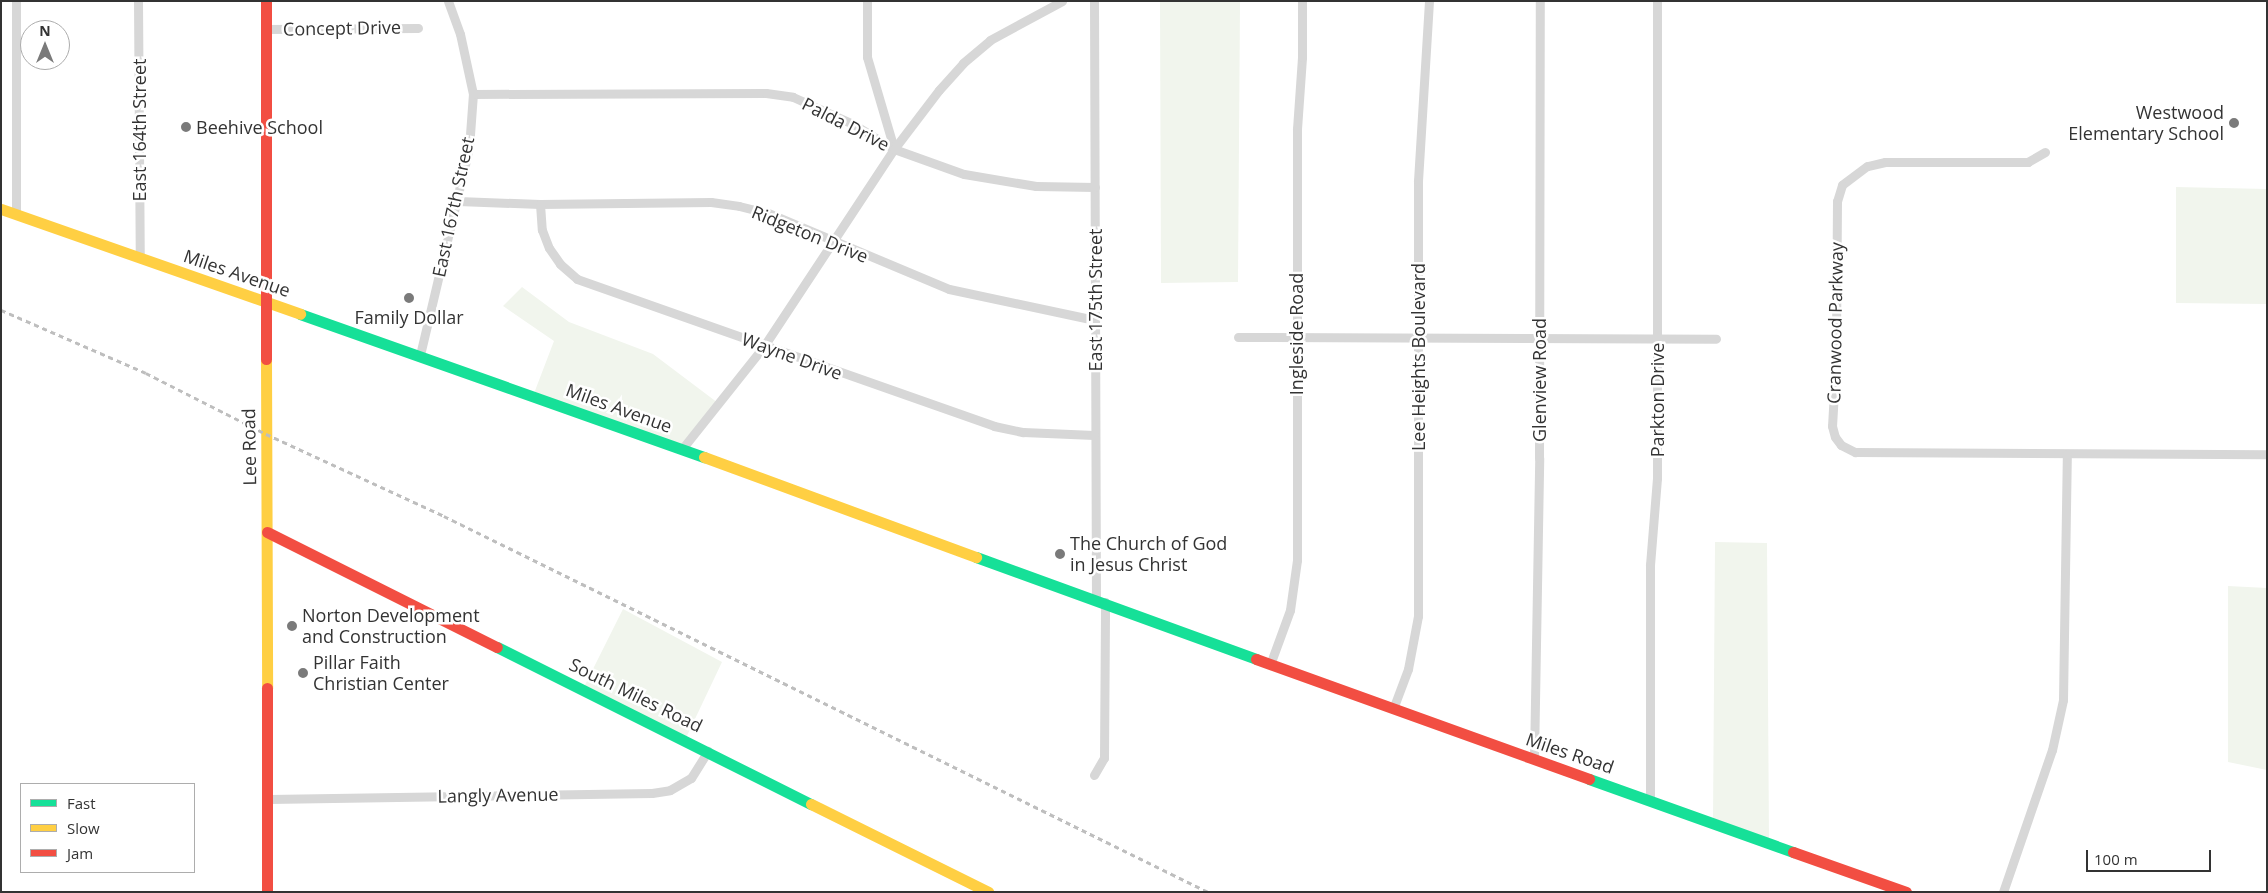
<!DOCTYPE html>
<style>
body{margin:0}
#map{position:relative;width:2268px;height:893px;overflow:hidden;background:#fff;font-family:"Open Sans",sans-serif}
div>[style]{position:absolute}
.green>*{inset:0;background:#f1f5ed}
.street>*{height:9px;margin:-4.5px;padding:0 4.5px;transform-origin:4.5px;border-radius:4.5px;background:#d7d7d7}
.fast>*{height:11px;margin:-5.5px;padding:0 5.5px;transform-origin:5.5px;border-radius:5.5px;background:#16e098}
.slow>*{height:11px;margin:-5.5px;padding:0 5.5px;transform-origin:5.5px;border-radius:5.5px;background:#ffcf43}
.jam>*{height:11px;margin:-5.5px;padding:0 5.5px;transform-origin:5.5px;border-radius:5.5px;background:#f24e42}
.rail>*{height:2.5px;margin-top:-1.25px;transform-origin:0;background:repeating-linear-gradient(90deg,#bebebe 0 5px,transparent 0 9px)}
.dots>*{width:14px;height:14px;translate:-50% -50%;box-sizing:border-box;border:2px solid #fff;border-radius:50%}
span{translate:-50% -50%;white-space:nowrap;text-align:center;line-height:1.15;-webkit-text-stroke:5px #fff;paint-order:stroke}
.street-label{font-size:18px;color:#333}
.poi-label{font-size:18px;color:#333}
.right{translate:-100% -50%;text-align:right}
.left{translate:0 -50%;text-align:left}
.frame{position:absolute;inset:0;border:2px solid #333;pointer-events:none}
.legend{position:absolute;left:20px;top:783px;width:175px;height:90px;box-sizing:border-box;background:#fff;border:1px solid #adadad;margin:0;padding:6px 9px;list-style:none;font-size:15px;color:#333}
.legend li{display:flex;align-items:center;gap:10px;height:25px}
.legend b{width:25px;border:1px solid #adadad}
.north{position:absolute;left:20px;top:20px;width:50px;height:50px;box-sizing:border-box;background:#fff;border:1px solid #adadad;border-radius:50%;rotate:0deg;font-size:14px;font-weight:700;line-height:20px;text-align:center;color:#333}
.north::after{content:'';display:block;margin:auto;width:18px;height:22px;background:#7a7a7a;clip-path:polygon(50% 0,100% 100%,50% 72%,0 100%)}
.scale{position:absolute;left:2086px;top:850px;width:125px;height:22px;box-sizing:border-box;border:2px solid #333;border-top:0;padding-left:6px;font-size:15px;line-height:18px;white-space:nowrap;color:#333;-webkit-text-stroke:4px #fff;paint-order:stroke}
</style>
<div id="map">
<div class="green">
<i style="clip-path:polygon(1160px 1px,1240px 1px,1238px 282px,1161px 283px)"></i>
<i style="clip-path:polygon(2176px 187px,2267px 189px,2267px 304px,2176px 303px)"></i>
<i style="clip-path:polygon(522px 287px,569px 322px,653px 354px,718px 403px,682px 449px,533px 396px,554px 341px,503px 306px)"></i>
<i style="clip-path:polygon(1715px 542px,1767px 543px,1769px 842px,1713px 822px)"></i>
<i style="clip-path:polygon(2228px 586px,2267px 588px,2267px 770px,2228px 762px)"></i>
<i style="clip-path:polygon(623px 609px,722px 662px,685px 740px,583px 689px)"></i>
</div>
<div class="street">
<i style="left:16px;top:1px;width:213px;rotate:90deg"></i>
<i style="left:138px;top:1px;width:257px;rotate:89.6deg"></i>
<i style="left:867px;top:1px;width:56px;rotate:90deg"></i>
<i style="left:867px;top:57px;width:96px;rotate:73.6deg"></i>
<i style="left:1094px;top:1px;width:598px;rotate:89.81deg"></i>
<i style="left:266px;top:29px;width:152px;rotate:-0.4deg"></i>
<i style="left:473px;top:94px;width:293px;rotate:-0.2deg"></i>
<i style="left:766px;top:93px;width:27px;rotate:8deg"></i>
<i style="left:793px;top:97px;width:66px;rotate:24.2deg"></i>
<i style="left:853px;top:124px;width:48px;rotate:31.4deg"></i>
<i style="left:894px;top:149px;width:74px;rotate:19.7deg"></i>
<i style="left:964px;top:174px;width:73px;rotate:9.5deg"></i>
<i style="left:1036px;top:186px;width:59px;rotate:1deg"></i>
<i style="left:2045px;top:152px;width:20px;rotate:150deg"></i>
<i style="left:2028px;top:162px;width:143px;rotate:180deg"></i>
<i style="left:1885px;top:162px;width:18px;rotate:167deg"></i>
<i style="left:1867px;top:166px;width:31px;rotate:143deg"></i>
<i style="left:1842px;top:185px;width:17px;rotate:107deg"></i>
<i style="left:1837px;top:201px;width:154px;rotate:90.4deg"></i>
<i style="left:1836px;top:355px;width:71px;rotate:93.2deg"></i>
<i style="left:1832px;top:426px;width:11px;rotate:75deg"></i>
<i style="left:1835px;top:437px;width:10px;rotate:53deg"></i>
<i style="left:1841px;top:445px;width:16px;rotate:27deg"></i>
<i style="left:1855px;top:452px;width:412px;rotate:0.3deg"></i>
<i style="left:458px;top:201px;width:82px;rotate:2.1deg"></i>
<i style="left:540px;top:204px;width:171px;rotate:-0.7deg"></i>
<i style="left:711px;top:202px;width:28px;rotate:8deg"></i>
<i style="left:739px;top:206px;width:30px;rotate:14deg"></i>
<i style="left:768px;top:213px;width:196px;rotate:22.8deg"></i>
<i style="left:949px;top:289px;width:149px;rotate:12deg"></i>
<i style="left:540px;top:204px;width:26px;rotate:86deg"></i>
<i style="left:542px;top:230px;width:19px;rotate:69deg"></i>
<i style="left:549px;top:248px;width:19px;rotate:55deg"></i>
<i style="left:560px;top:264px;width:23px;rotate:41deg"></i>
<i style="left:577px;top:279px;width:442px;rotate:19.4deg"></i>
<i style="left:994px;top:426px;width:30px;rotate:12deg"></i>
<i style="left:1023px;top:432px;width:71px;rotate:2.4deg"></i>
<i style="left:1238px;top:337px;width:478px;rotate:0.2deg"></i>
<i style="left:420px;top:355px;width:213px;rotate:-76.7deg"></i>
<i style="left:469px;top:148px;width:54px;rotate:-85.8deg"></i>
<i style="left:473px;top:94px;width:61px;rotate:-102.2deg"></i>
<i style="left:460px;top:34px;width:35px;rotate:-110deg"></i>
<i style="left:682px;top:449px;width:132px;rotate:-51.5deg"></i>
<i style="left:764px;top:346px;width:236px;rotate:-56.6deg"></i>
<i style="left:894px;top:149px;width:74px;rotate:-52.7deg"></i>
<i style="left:939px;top:90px;width:36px;rotate:-48deg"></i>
<i style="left:963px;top:63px;width:35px;rotate:-40deg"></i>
<i style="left:990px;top:40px;width:82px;rotate:-28.4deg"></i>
<i style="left:1271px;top:662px;width:55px;rotate:-69.9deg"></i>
<i style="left:1290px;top:610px;width:50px;rotate:-82deg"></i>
<i style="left:1297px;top:560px;width:431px;rotate:-90deg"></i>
<i style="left:1297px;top:129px;width:72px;rotate:-86deg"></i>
<i style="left:1302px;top:57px;width:56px;rotate:-90deg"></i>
<i style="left:1393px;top:709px;width:43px;rotate:-69.4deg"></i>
<i style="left:1408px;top:669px;width:54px;rotate:-79.3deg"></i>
<i style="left:1418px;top:616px;width:435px;rotate:-90deg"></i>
<i style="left:1418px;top:181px;width:180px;rotate:-86.5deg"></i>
<i style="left:1534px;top:759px;width:301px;rotate:-89deg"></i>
<i style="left:1539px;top:458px;width:457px;rotate:-89.9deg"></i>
<i style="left:1094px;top:775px;width:20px;rotate:-60deg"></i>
<i style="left:1104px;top:758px;width:156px;rotate:-89.6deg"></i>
<i style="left:269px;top:799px;width:383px;rotate:-0.9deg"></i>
<i style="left:652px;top:793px;width:18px;rotate:-9deg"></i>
<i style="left:670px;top:790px;width:24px;rotate:-30deg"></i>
<i style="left:691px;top:778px;width:32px;rotate:-58deg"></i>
<i style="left:1650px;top:799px;width:234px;rotate:-90deg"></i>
<i style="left:1650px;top:565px;width:87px;rotate:-85.4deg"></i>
<i style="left:1657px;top:478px;width:477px;rotate:-90deg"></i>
<i style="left:2003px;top:892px;width:150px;rotate:-71deg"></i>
<i style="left:2052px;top:750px;width:51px;rotate:-77.6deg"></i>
<i style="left:2063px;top:700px;width:246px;rotate:-89.1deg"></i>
</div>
<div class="fast">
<i style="left:300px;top:314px;width:429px;rotate:19.5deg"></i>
<i style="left:976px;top:557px;width:298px;rotate:20deg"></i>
<i style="left:497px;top:647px;width:351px;rotate:26.6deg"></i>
<i style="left:1589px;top:779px;width:217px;rotate:19.7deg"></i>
</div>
<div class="slow">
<i style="left:1px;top:209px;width:317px;rotate:19.3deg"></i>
<i style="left:266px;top:359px;width:329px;rotate:89.8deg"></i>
<i style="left:704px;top:457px;width:290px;rotate:20.2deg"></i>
<i style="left:811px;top:804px;width:198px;rotate:26.4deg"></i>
</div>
<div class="jam">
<i style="left:266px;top:1px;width:358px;rotate:90deg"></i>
<i style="left:267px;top:532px;width:257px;rotate:26.6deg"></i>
<i style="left:1256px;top:659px;width:354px;rotate:19.8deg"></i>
<i style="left:267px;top:688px;width:204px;rotate:90deg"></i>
<i style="left:1793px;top:852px;width:120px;rotate:19.5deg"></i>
</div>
<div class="rail">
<i style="left:1px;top:310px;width:158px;rotate:23.5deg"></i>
<i style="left:146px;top:373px;width:135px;rotate:26.9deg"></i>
<i style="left:266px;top:434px;width:196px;rotate:24.7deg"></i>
<i style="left:444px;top:516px;width:852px;rotate:26.2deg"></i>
</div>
<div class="dots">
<i style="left:2234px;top:123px;background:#7a7a7a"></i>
<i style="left:186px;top:127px;background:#7a7a7a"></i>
<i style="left:409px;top:298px;background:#7a7a7a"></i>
<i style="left:1060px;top:554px;background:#7a7a7a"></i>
<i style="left:292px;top:626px;background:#7a7a7a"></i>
<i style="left:303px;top:673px;background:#7a7a7a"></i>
</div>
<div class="street-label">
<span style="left:342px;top:28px;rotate:-1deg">Concept Drive</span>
<span style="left:846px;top:124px;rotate:27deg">Palda Drive</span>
<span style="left:139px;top:130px;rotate:-90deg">East 164th Street</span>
<span style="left:453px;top:207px;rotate:-78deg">East 167th Street</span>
<span style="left:810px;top:234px;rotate:22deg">Ridgeton Drive</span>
<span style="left:237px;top:273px;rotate:19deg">Miles Avenue</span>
<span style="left:1095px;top:300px;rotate:-90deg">East 175th Street</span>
<span style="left:1835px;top:323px;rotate:-89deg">Cranwood Parkway</span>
<span style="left:1296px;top:334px;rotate:-90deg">Ingleside Road</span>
<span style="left:792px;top:356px;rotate:20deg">Wayne Drive</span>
<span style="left:1418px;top:357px;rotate:-90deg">Lee Heights Boulevard</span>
<span style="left:1539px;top:380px;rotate:-90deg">Glenview Road</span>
<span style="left:1657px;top:400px;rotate:-90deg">Parkton Drive</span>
<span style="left:619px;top:408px;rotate:20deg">Miles Avenue</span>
<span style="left:249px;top:447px;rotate:-91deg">Lee Road</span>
<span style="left:636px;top:695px;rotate:26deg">South Miles Road</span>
<span style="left:1570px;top:753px;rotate:19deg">Miles Road</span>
<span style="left:498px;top:795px;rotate:-1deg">Langly Avenue</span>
</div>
<div class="poi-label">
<span class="right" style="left:2224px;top:123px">Westwood<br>Elementary School</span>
<span class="left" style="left:196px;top:127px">Beehive School</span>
<span style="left:409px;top:317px">Family Dollar</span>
<span class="left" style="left:1070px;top:554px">The Church of God<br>in Jesus Christ</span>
<span class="left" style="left:302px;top:626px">Norton Development<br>and Construction</span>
<span class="left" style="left:313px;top:673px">Pillar Faith<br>Christian Center</span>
</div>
<div class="frame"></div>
<ul class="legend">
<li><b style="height:6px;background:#16e098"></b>Fast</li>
<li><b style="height:6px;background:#ffcf43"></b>Slow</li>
<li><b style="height:6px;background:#f24e42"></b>Jam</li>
</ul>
<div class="north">N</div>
<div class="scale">100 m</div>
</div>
